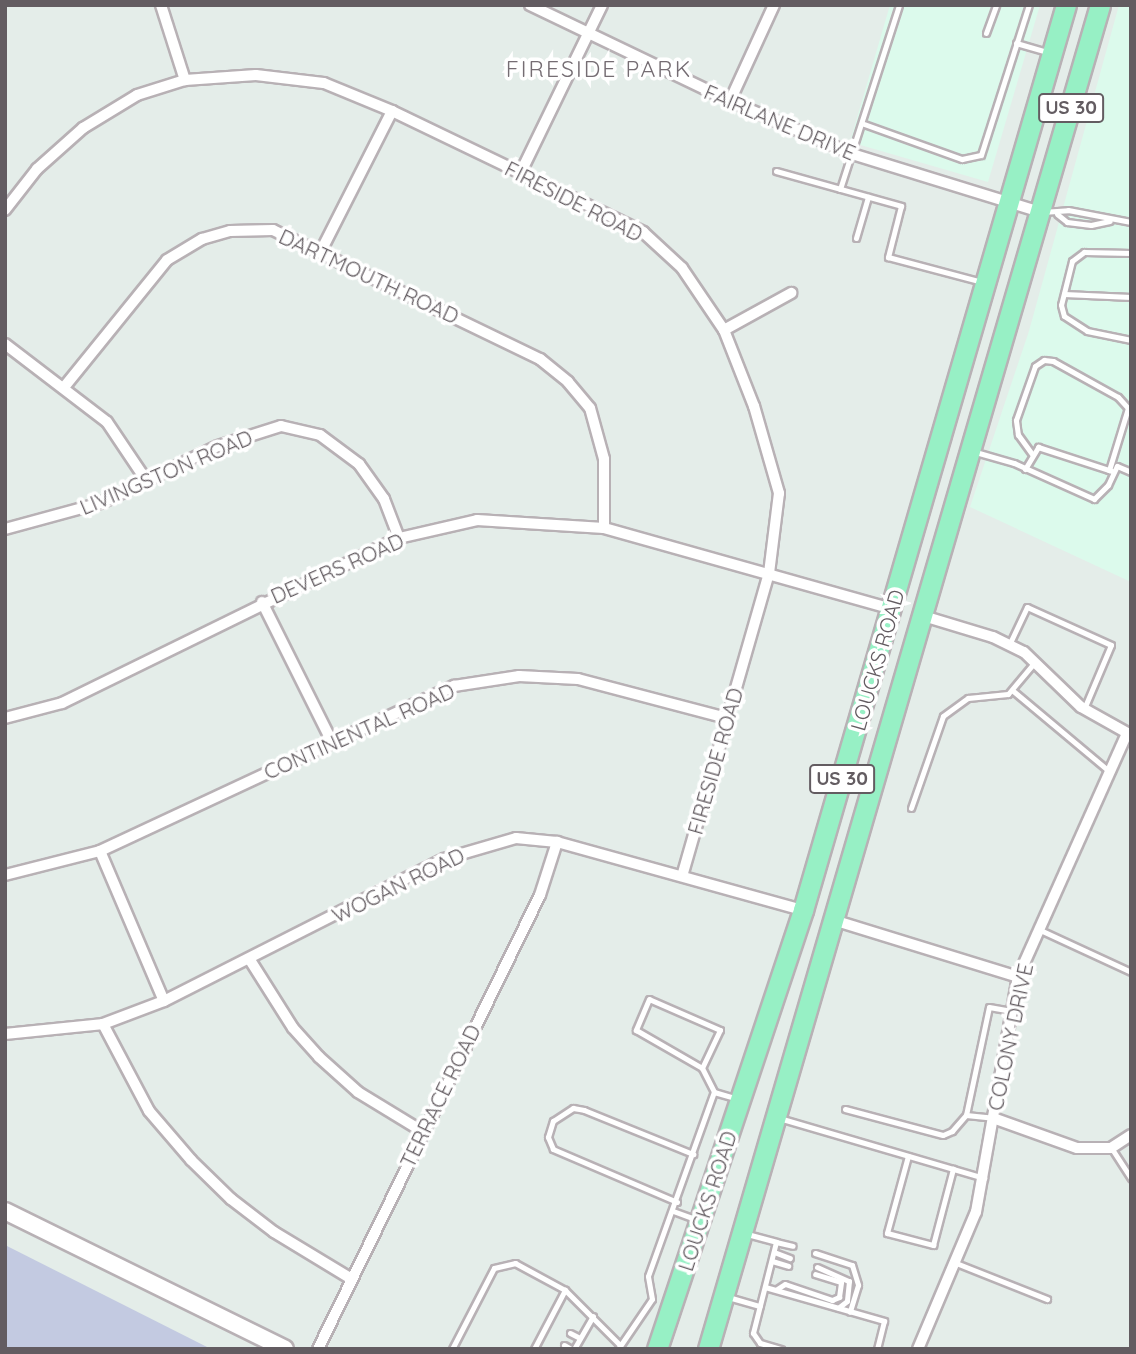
<!DOCTYPE html>
<style>
body{margin:0}
#map{position:relative;width:1136px;height:1354px;overflow:hidden;background:#e4ede9;font-family:Quicksand,sans-serif}
div>[style]{position:absolute}
.commercial>*{inset:0;background:#dcfaec}
.green>*{inset:0;background:#c3cae1}
.roads{filter:drop-shadow(2px 0 #b8b1b5) drop-shadow(-2px 0 #b8b1b5) drop-shadow(0 2px #b8b1b5) drop-shadow(0 -2px #b8b1b5)}
.lane>*{height:5px;margin:-2.5px;padding:0 2.5px;transform-origin:2.5px;border-radius:2.5px;background:#fff}
.street>*{height:10px;margin:-5px;padding:0 5px;transform-origin:5px;border-radius:5px;background:#fff}
.secondary>*{height:16px;margin:-8px;padding:0 8px;transform-origin:8px;border-radius:8px;background:#fff}
.highway>*{height:19px;margin:-9.5px;padding:0 9.5px;transform-origin:9.5px;border-radius:9.5px;background:#97f0c5}
span{translate:-50% -50%;white-space:nowrap;text-align:center;line-height:1.15;-webkit-text-stroke:7px #fff;paint-order:stroke}
.shield-label span{padding:2px 5px;background:#fff;border:2px solid;border-radius:5px;-webkit-text-stroke-width:0}
.shield-label{font-size:19px;color:#635c61;font-weight:700}
.street-label{font-size:21px;color:#635c61}
.neighbourhood-label{font-size:23px;color:#756d73;letter-spacing:2px}
.frame{position:absolute;inset:0;border:7px solid #635c61;pointer-events:none}
</style>
<div id="map">
<div class="commercial">
<i style="clip-path:polygon(890px 5px,1040px 5px,988px 182px,850px 142px)"></i>
<i style="clip-path:polygon(1119px 5px,1131px 5px,1131px 582px,970px 507px,1029px 331px)"></i>
</div>
<div class="green">
<i style="clip-path:polygon(5px 1245px,211px 1349px,5px 1349px)"></i>
</div>
<div class="roads">
<div class="lane">
<i style="left:986px;top:33px;width:30px;rotate:-70deg"></i>
<i style="left:1016px;top:43px;width:32px;rotate:16deg"></i>
<i style="left:864px;top:124px;width:104px;rotate:19.7deg"></i>
<i style="left:962px;top:159px;width:19px;rotate:-12deg"></i>
<i style="left:981px;top:155px;width:157px;rotate:-72.3deg"></i>
<i style="left:776px;top:171px;width:130px;rotate:15.6deg"></i>
<i style="left:901px;top:206px;width:53px;rotate:104.3deg"></i>
<i style="left:888px;top:257px;width:97px;rotate:14.9deg"></i>
<i style="left:840px;top:189px;width:193px;rotate:-72.2deg"></i>
<i style="left:1042px;top:212px;width:26px;rotate:-4deg"></i>
<i style="left:1068px;top:210px;width:64px;rotate:10.8deg"></i>
<i style="left:1057px;top:214px;width:13px;rotate:39deg"></i>
<i style="left:1067px;top:222px;width:24px;rotate:7deg"></i>
<i style="left:1091px;top:225px;width:19px;rotate:-12deg"></i>
<i style="left:856px;top:238px;width:43px;rotate:-73.7deg"></i>
<i style="left:1131px;top:253px;width:47px;rotate:-178.8deg"></i>
<i style="left:1084px;top:252px;width:15px;rotate:143deg"></i>
<i style="left:1072px;top:261px;width:45px;rotate:104deg"></i>
<i style="left:1061px;top:305px;width:11px;rotate:75deg"></i>
<i style="left:1064px;top:316px;width:27px;rotate:33deg"></i>
<i style="left:1087px;top:331px;width:45px;rotate:11.6deg"></i>
<i style="left:1064px;top:294px;width:67px;rotate:2.6deg"></i>
<i style="left:972px;top:451px;width:44px;rotate:15.9deg"></i>
<i style="left:1014px;top:463px;width:88px;rotate:24.2deg"></i>
<i style="left:1094px;top:499px;width:20px;rotate:-45deg"></i>
<i style="left:1108px;top:485px;width:21px;rotate:-65deg"></i>
<i style="left:1117px;top:466px;width:15px;rotate:23deg"></i>
<i style="left:1032px;top:454px;width:24px;rotate:-126deg"></i>
<i style="left:1018px;top:435px;width:15px;rotate:-98deg"></i>
<i style="left:1016px;top:420px;width:57px;rotate:-70.6deg"></i>
<i style="left:1035px;top:366px;width:11px;rotate:-34deg"></i>
<i style="left:1044px;top:360px;width:9px;rotate:6deg"></i>
<i style="left:1053px;top:361px;width:74px;rotate:29deg"></i>
<i style="left:1118px;top:397px;width:15px;rotate:48deg"></i>
<i style="left:1128px;top:408px;width:65px;rotate:107deg"></i>
<i style="left:1025px;top:469px;width:26px;rotate:-59deg"></i>
<i style="left:1038px;top:447px;width:78px;rotate:18deg"></i>
<i style="left:1009px;top:645px;width:42px;rotate:-64.7deg"></i>
<i style="left:1027px;top:607px;width:92px;rotate:24.3deg"></i>
<i style="left:1111px;top:645px;width:69px;rotate:112.9deg"></i>
<i style="left:1012px;top:690px;width:126px;rotate:39.9deg"></i>
<i style="left:911px;top:808px;width:97px;rotate:-70.8deg"></i>
<i style="left:943px;top:716px;width:31px;rotate:-36deg"></i>
<i style="left:968px;top:698px;width:40px;rotate:-5.7deg"></i>
<i style="left:1008px;top:694px;width:40px;rotate:-50deg"></i>
<i style="left:1038px;top:929px;width:102px;rotate:24.8deg"></i>
<i style="left:702px;top:1068px;width:42px;rotate:-64.7deg"></i>
<i style="left:720px;top:1030px;width:77px;rotate:-156.4deg"></i>
<i style="left:649px;top:999px;width:34px;rotate:113deg"></i>
<i style="left:636px;top:1030px;width:76px;rotate:29.9deg"></i>
<i style="left:702px;top:1068px;width:27px;rotate:63deg"></i>
<i style="left:845px;top:1109px;width:101px;rotate:14.9deg"></i>
<i style="left:943px;top:1135px;width:10px;rotate:-24deg"></i>
<i style="left:952px;top:1131px;width:21px;rotate:-49deg"></i>
<i style="left:966px;top:1115px;width:110px;rotate:-78deg"></i>
<i style="left:989px;top:1007px;width:23px;rotate:10deg"></i>
<i style="left:966px;top:1115px;width:27px;rotate:6deg"></i>
<i style="left:779px;top:1118px;width:214px;rotate:16.3deg"></i>
<i style="left:1112px;top:1149px;width:35px;rotate:57deg"></i>
<i style="left:908px;top:1156px;width:80px;rotate:105.3deg"></i>
<i style="left:887px;top:1233px;width:48px;rotate:14.6deg"></i>
<i style="left:933px;top:1245px;width:79px;rotate:-75.3deg"></i>
<i style="left:677px;top:1202px;width:135px;rotate:-156.9deg"></i>
<i style="left:553px;top:1149px;width:13px;rotate:-113deg"></i>
<i style="left:548px;top:1137px;width:17px;rotate:-73deg"></i>
<i style="left:553px;top:1121px;width:24px;rotate:-33deg"></i>
<i style="left:573px;top:1108px;width:11px;rotate:10deg"></i>
<i style="left:584px;top:1110px;width:118px;rotate:22deg"></i>
<i style="left:673px;top:1211px;width:23px;rotate:20deg"></i>
<i style="left:747px;top:1234px;width:30px;rotate:15deg"></i>
<i style="left:776px;top:1242px;width:94px;rotate:104.2deg"></i>
<i style="left:753px;top:1333px;width:12px;rotate:55deg"></i>
<i style="left:760px;top:1343px;width:22px;rotate:16deg"></i>
<i style="left:776px;top:1242px;width:17px;rotate:13deg"></i>
<i style="left:774px;top:1252px;width:17px;rotate:21deg"></i>
<i style="left:815px;top:1253px;width:39px;rotate:18deg"></i>
<i style="left:852px;top:1265px;width:21px;rotate:73deg"></i>
<i style="left:858px;top:1285px;width:28px;rotate:107deg"></i>
<i style="left:772px;top:1261px;width:17px;rotate:17deg"></i>
<i style="left:956px;top:1263px;width:98px;rotate:21.6deg"></i>
<i style="left:817px;top:1267px;width:35px;rotate:24deg"></i>
<i style="left:849px;top:1281px;width:20px;rotate:96deg"></i>
<i style="left:847px;top:1301px;width:11px;rotate:142deg"></i>
<i style="left:765px;top:1287px;width:124px;rotate:15.9deg"></i>
<i style="left:884px;top:1321px;width:29px;rotate:104deg"></i>
<i style="left:777px;top:1289px;width:9px;rotate:-32deg"></i>
<i style="left:785px;top:1284px;width:50px;rotate:18.8deg"></i>
<i style="left:832px;top:1300px;width:8px;rotate:-23deg"></i>
<i style="left:839px;top:1297px;width:15px;rotate:-82deg"></i>
<i style="left:841px;top:1282px;width:27px;rotate:-163deg"></i>
<i style="left:728px;top:1297px;width:33px;rotate:16deg"></i>
<i style="left:570px;top:1333px;width:11px;rotate:27deg"></i>
<i style="left:564px;top:1345px;width:8px;rotate:30deg"></i>
<i style="left:452px;top:1349px;width:91px;rotate:-62.6deg"></i>
<i style="left:494px;top:1268px;width:22px;rotate:-13deg"></i>
<i style="left:515px;top:1263px;width:57px;rotate:28.4deg"></i>
<i style="left:565px;top:1290px;width:78px;rotate:45deg"></i>
<i style="left:534px;top:1349px;width:67px;rotate:-62.3deg"></i>
<i style="left:574px;top:1349px;width:38px;rotate:-60deg"></i>
<i style="left:618px;top:1349px;width:60px;rotate:-55.8deg"></i>
<i style="left:652px;top:1299px;width:23px;rotate:-100deg"></i>
<i style="left:648px;top:1276px;width:195px;rotate:-70.3deg"></i>
<i style="left:714px;top:1092px;width:22px;rotate:16deg"></i>
</div>
<div class="street">
<i style="left:161px;top:5px;width:79px;rotate:72.3deg"></i>
<i style="left:530px;top:5px;width:222px;rotate:25.6deg"></i>
<i style="left:730px;top:101px;width:133px;rotate:23.5deg"></i>
<i style="left:852px;top:154px;width:198px;rotate:17.1deg"></i>
<i style="left:730px;top:101px;width:106px;rotate:-65.4deg"></i>
<i style="left:520px;top:174px;width:188px;rotate:-64.1deg"></i>
<i style="left:5px;top:210px;width:52px;rotate:-52deg"></i>
<i style="left:37px;top:169px;width:62px;rotate:-41.7deg"></i>
<i style="left:83px;top:128px;width:63px;rotate:-31.4deg"></i>
<i style="left:137px;top:95px;width:50px;rotate:-17.4deg"></i>
<i style="left:185px;top:80px;width:71px;rotate:-4deg"></i>
<i style="left:256px;top:75px;width:68px;rotate:6.7deg"></i>
<i style="left:324px;top:83px;width:74px;rotate:22.4deg"></i>
<i style="left:392px;top:111px;width:279px;rotate:25.7deg"></i>
<i style="left:643px;top:232px;width:53px;rotate:42.7deg"></i>
<i style="left:682px;top:268px;width:75px;rotate:55.9deg"></i>
<i style="left:724px;top:330px;width:82px;rotate:68.5deg"></i>
<i style="left:754px;top:406px;width:91px;rotate:74deg"></i>
<i style="left:779px;top:493px;width:81px;rotate:97.1deg"></i>
<i style="left:769px;top:573px;width:315px;rotate:106deg"></i>
<i style="left:321px;top:251px;width:157px;rotate:-63.1deg"></i>
<i style="left:724px;top:330px;width:77px;rotate:-28.9deg"></i>
<i style="left:5px;top:344px;width:128px;rotate:37.4deg"></i>
<i style="left:107px;top:422px;width:70px;rotate:56.1deg"></i>
<i style="left:65px;top:386px;width:162px;rotate:-51deg"></i>
<i style="left:167px;top:260px;width:41px;rotate:-31deg"></i>
<i style="left:202px;top:239px;width:29px;rotate:-16deg"></i>
<i style="left:230px;top:231px;width:43px;rotate:-1.3deg"></i>
<i style="left:273px;top:230px;width:297px;rotate:25.8deg"></i>
<i style="left:540px;top:359px;width:36px;rotate:39deg"></i>
<i style="left:568px;top:382px;width:34px;rotate:50deg"></i>
<i style="left:590px;top:408px;width:53px;rotate:74.6deg"></i>
<i style="left:604px;top:459px;width:69px;rotate:90deg"></i>
<i style="left:5px;top:529px;width:99px;rotate:-15.2deg"></i>
<i style="left:101px;top:503px;width:130px;rotate:-26deg"></i>
<i style="left:218px;top:446px;width:66px;rotate:-17.6deg"></i>
<i style="left:281px;top:426px;width:40px;rotate:13deg"></i>
<i style="left:320px;top:435px;width:49px;rotate:36.6deg"></i>
<i style="left:359px;top:464px;width:43px;rotate:54.5deg"></i>
<i style="left:384px;top:499px;width:42px;rotate:69deg"></i>
<i style="left:262px;top:602px;width:154px;rotate:63.4deg"></i>
<i style="left:920px;top:615px;width:76px;rotate:16.8deg"></i>
<i style="left:993px;top:637px;width:34px;rotate:26deg"></i>
<i style="left:1024px;top:652px;width:79px;rotate:44deg"></i>
<i style="left:1081px;top:707px;width:57px;rotate:29.2deg"></i>
<i style="left:5px;top:718px;width:59px;rotate:-14.7deg"></i>
<i style="left:62px;top:703px;width:375px;rotate:-26.1deg"></i>
<i style="left:399px;top:538px;width:80px;rotate:-13deg"></i>
<i style="left:477px;top:520px;width:127px;rotate:3.6deg"></i>
<i style="left:604px;top:528px;width:299px;rotate:15.7deg"></i>
<i style="left:100px;top:851px;width:163px;rotate:66.9deg"></i>
<i style="left:5px;top:875px;width:98px;rotate:-14.2deg"></i>
<i style="left:100px;top:851px;width:391px;rotate:-25deg"></i>
<i style="left:454px;top:686px;width:66px;rotate:-8.7deg"></i>
<i style="left:519px;top:676px;width:59px;rotate:2.9deg"></i>
<i style="left:578px;top:679px;width:154px;rotate:14.7deg"></i>
<i style="left:830px;top:919px;width:197px;rotate:17.1deg"></i>
<i style="left:250px;top:960px;width:80px;rotate:57.7deg"></i>
<i style="left:293px;top:1028px;width:39px;rotate:48deg"></i>
<i style="left:319px;top:1057px;width:52px;rotate:41.9deg"></i>
<i style="left:358px;top:1092px;width:75px;rotate:31.4deg"></i>
<i style="left:103px;top:1024px;width:98px;rotate:62.1deg"></i>
<i style="left:149px;top:1111px;width:65px;rotate:49.4deg"></i>
<i style="left:191px;top:1160px;width:56px;rotate:44.3deg"></i>
<i style="left:231px;top:1199px;width:54px;rotate:37.5deg"></i>
<i style="left:274px;top:1232px;width:89px;rotate:31.2deg"></i>
<i style="left:5px;top:1034px;width:99px;rotate:-5.8deg"></i>
<i style="left:103px;top:1024px;width:65px;rotate:-20.7deg"></i>
<i style="left:164px;top:1001px;width:314px;rotate:-26.9deg"></i>
<i style="left:444px;top:859px;width:75px;rotate:-16.3deg"></i>
<i style="left:516px;top:838px;width:41px;rotate:5.6deg"></i>
<i style="left:557px;top:842px;width:255px;rotate:15.5deg"></i>
<i style="left:993px;top:1118px;width:89px;rotate:19.7deg"></i>
<i style="left:1077px;top:1148px;width:34px"></i>
<i style="left:1111px;top:1148px;width:24px;rotate:-33deg"></i>
<i style="left:318px;top:1349px;width:505px;rotate:-63.94deg"></i>
<i style="left:540px;top:895px;width:56px;rotate:-72.2deg"></i>
<i style="left:918px;top:1349px;width:149px;rotate:-67.1deg"></i>
<i style="left:976px;top:1212px;width:239px;rotate:-79.9deg"></i>
<i style="left:1018px;top:977px;width:267px;rotate:-65.9deg"></i>
</div>
<div class="secondary">
<i style="left:5px;top:1211px;width:312px;rotate:26.2deg"></i>
</div>
<div class="highway">
<i style="left:657px;top:1349px;width:463px;rotate:-71.6deg"></i>
<i style="left:803px;top:910px;width:942px;rotate:-73.8deg"></i>
<i style="left:708px;top:1349px;width:1400px;rotate:-73.74deg"></i>
</div>
</div>
<div class="shield-label">
<span style="left:1071px;top:108px">US 30</span>
<span style="left:842px;top:779px">US 30</span>
</div>
<div class="street-label">
<span style="left:780px;top:122px;rotate:23deg">FAIRLANE DRIVE</span>
<span style="left:574px;top:201px;rotate:27deg">FIRESIDE ROAD</span>
<span style="left:369px;top:276px;rotate:25deg">DARTMOUTH ROAD</span>
<span style="left:166px;top:472px;rotate:-23deg">LIVINGSTON ROAD</span>
<span style="left:337px;top:568px;rotate:-24deg">DEVERS ROAD</span>
<span style="left:877px;top:660px;rotate:-74deg">LOUCKS ROAD</span>
<span style="left:359px;top:731px;rotate:-24deg">CONTINENTAL ROAD</span>
<span style="left:715px;top:761px;rotate:-74deg">FIRESIDE ROAD</span>
<span style="left:398px;top:885px;rotate:-26deg">WOGAN ROAD</span>
<span style="left:1010px;top:1037px;rotate:-78deg">COLONY DRIVE</span>
<span style="left:440px;top:1096px;rotate:-64deg">TERRACE ROAD</span>
<span style="left:707px;top:1201px;rotate:-72deg">LOUCKS ROAD</span>
</div>
<div class="neighbourhood-label">
<span style="left:599px;top:69px">FIRESIDE PARK</span>
</div>
<div class="frame"></div>
</div>
